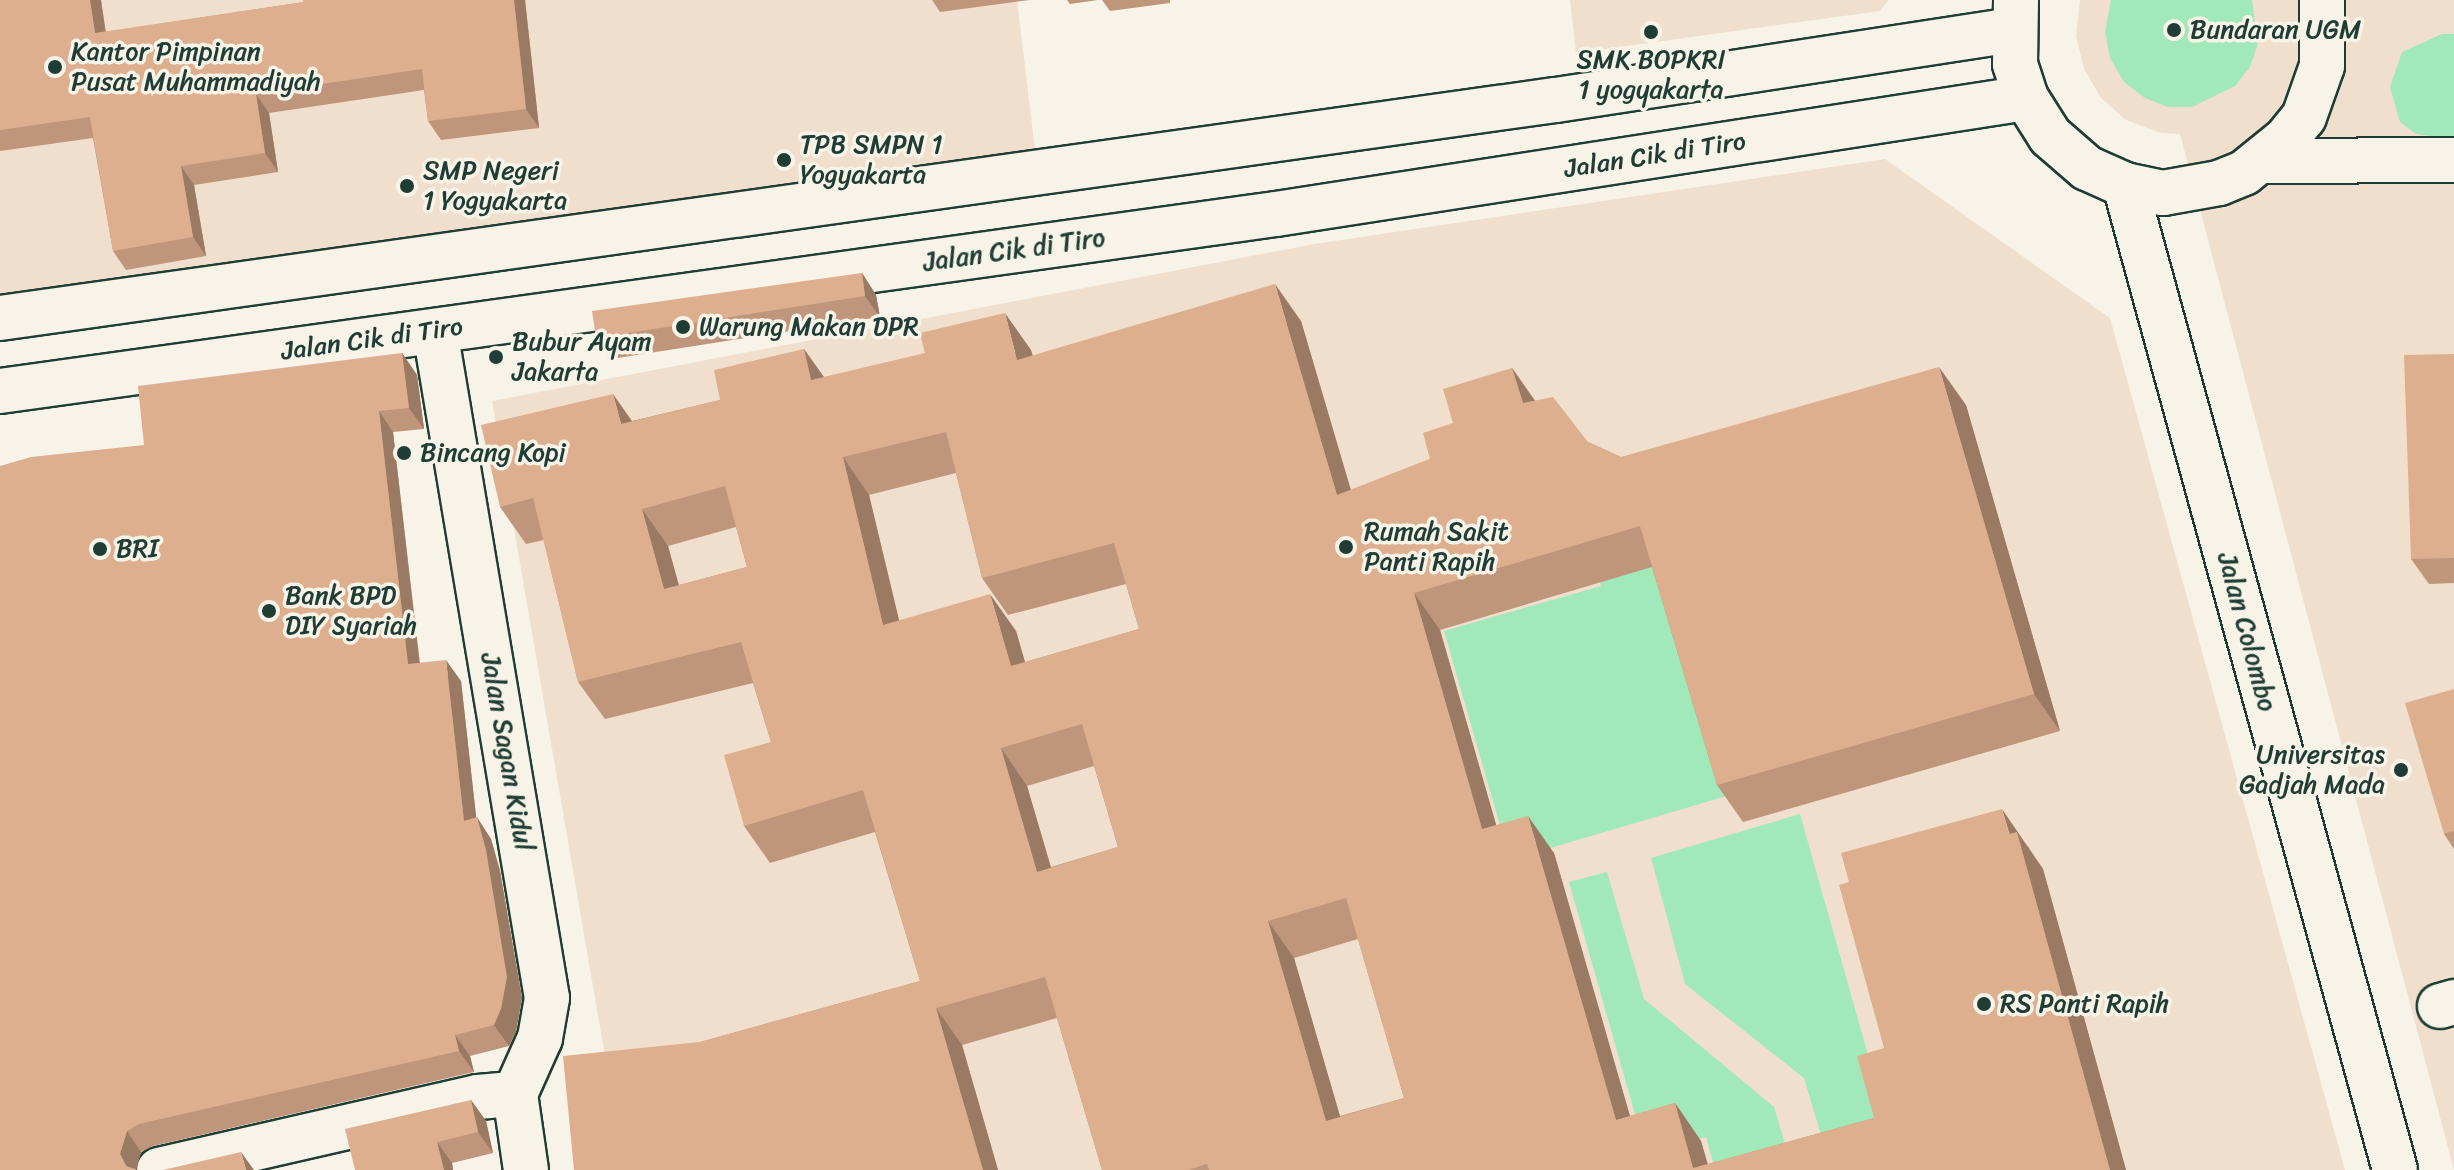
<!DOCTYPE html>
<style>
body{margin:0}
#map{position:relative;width:2454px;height:1170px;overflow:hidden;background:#f7f3e8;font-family:Sriracha,sans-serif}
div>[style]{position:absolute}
.built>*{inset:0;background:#f0dfcd}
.green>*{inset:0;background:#a1e9b8}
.roads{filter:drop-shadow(2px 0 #1f3d34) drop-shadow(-2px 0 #1f3d34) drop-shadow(0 2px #1f3d34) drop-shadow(0 -2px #1f3d34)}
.minor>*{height:44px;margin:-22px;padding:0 22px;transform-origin:22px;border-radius:22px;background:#f7f3e8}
.major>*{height:44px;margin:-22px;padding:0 22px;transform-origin:22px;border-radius:22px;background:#f7f3e8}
.wall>*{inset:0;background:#bf967b}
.shaded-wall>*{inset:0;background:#9b7a64}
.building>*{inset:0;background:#deaf8f}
.dots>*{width:22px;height:22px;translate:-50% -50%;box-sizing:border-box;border:4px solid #f7f3e8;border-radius:50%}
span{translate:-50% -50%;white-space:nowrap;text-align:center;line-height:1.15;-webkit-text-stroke:7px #f7f3e8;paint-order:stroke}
.poi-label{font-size:26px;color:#1f3d34}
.left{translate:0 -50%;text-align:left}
.right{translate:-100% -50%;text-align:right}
.street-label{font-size:26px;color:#1f3d34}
</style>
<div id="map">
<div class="built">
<i style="clip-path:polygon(0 0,1017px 0,1035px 150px,594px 223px,0 302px)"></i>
<i style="clip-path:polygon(1570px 0,1889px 0,1880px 11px,1576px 53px)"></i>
<i style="clip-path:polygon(2080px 0,2454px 0,2454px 1170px,2180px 134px,2161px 133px,2126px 120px,2101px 98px,2084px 69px,2076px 36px)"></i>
<i style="clip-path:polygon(1885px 159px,2110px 318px,2345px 1170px,584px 1170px,605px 1056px,492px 401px,1314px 244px)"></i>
</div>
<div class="green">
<i style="clip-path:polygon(2111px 0,2252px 0,2258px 44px,2250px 67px,2235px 86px,2192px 107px,2168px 107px,2145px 98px,2124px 82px,2110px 58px,2105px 32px)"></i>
<i style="clip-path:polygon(2442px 34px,2454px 34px,2454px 139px,2416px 134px,2400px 122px,2390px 87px,2402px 52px)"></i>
<i style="clip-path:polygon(1588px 540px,1655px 542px,1730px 795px,1510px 860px,1444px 631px,1601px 586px)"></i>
<i style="clip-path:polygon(1800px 814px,1894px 1147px,1830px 1165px,1804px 1078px,1685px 984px,1651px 858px)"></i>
<i style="clip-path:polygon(1607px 872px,1644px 999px,1774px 1107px,1793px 1170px,1715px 1170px,1706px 1137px,1646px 1153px,1569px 882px)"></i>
</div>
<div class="roads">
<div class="minor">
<i style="left:2263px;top:161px;width:191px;rotate:-0.3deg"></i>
<i style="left:435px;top:331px;width:676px;rotate:80.47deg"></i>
<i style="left:547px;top:998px;width:41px;rotate:99.9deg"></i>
<i style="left:540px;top:1038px;width:61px;rotate:114.1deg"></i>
<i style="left:515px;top:1094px;width:77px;rotate:81.8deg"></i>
<i style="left:2440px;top:1006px;width:15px;rotate:-16deg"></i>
<i style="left:159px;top:1170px;width:327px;rotate:-12.9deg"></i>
<i style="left:478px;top:1097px;width:37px;rotate:-5deg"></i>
</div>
<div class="major">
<i style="left:2016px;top:1px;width:63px;rotate:90.9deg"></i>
<i style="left:2015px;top:64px;width:36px;rotate:72deg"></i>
<i style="left:2026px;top:98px;width:45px;rotate:57.7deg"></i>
<i style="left:2050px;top:136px;width:49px;rotate:40.9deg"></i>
<i style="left:2087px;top:168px;width:42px;rotate:24.1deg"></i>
<i style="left:2125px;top:185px;width:39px;rotate:12deg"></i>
<i style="left:2163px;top:193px;width:57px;rotate:-10.1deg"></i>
<i style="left:2219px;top:183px;width:27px;rotate:-22deg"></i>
<i style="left:2244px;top:173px;width:54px;rotate:-39deg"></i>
<i style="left:2286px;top:139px;width:28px;rotate:-51deg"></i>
<i style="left:2304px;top:117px;width:54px;rotate:-70.6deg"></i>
<i style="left:2322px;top:66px;width:66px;rotate:-90deg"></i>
<i style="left:2125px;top:185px;width:1021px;rotate:74.67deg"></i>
<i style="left:0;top:318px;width:1571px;rotate:-7.98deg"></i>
<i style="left:1556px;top:100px;width:462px;rotate:-8.7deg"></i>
<i style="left:0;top:391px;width:1288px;rotate:-7.9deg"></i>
<i style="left:1276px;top:214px;width:759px;rotate:-8.79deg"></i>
</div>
</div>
<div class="wall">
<i style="clip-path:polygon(0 0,101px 0,106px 32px,304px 2px,303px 0,525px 0,539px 128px,441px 140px,428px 121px,424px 90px,269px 113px,278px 172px,194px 185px,206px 256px,126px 270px,113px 251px,93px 138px,0 151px)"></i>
<i style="clip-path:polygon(932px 0,1030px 0,940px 12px)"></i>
<i style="clip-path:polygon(1067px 0,1098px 0,1070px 4px)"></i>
<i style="clip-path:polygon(1102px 0,1170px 0,1170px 3px,1110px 11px)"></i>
<i style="clip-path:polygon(862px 273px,876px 295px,880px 317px,611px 359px,596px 338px)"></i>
<i style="clip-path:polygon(evenodd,1301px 321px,1351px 490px,1430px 459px,1453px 423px,1512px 368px,1535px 401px,1588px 442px,1621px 457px,1966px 405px,2060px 731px,1743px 822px,1717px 785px,1652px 567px,1440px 630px,1496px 825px,1554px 853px,1630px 1116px,1675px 1103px,1701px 1141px,1708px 1164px,1874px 1118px,1884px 1048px,2028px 846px,2030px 850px,2043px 869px,2126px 1170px,1102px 1170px,1057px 1018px,962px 1045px,998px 1170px,574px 1170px,700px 1042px,920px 981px,875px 832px,770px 863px,744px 826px,771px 742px,753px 683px,605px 719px,578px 682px,544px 540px,526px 544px,500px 507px,632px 421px,720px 400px,804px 349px,824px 377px,1031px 350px,1033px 356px,1301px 321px,956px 473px,982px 578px,1008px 615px,1126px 584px,1139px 629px,1025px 662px,1016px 631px,899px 620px,869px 495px,956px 473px,1301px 321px,736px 527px,747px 567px,679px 585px,668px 546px,736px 527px,1301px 321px,1094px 766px,1118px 847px,1051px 867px,1027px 786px,1094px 766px,1301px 321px,1358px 939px,1404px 1098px,1340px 1116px,1294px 958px,1358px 939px)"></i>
<i style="clip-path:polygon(402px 353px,417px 375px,424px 429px,393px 432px,420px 663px,461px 681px,476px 818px,491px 839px,500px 871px,522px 998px,516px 1031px,509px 1046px,470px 1056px,474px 1072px,153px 1146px,141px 1152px,136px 1169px,0 1170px,144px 445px)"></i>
<i style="clip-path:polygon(2454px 354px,2454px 583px,2429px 584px,2411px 559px)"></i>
<i style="clip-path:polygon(2454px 689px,2454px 849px,2444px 834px)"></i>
<i style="clip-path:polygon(471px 1100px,486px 1121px,493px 1153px,452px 1163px,453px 1170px,355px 1170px)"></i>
</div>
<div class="shaded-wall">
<i style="clip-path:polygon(90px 0,101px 0,108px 52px,95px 33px)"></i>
<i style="clip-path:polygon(514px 0,525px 0,539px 128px,526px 109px)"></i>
<i style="clip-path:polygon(256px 94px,269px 113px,278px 172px,265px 153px)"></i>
<i style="clip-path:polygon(181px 166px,194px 185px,206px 256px,193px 237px)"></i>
<i style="clip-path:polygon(862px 273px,876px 295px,880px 317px,865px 296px)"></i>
<i style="clip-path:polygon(1275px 284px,1301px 321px,1363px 532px,1337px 495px)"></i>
<i style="clip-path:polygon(1005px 313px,1031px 350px,1043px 398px,1017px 360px)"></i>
<i style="clip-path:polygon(804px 349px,830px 386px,811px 380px)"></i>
<i style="clip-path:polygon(402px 353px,417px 375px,424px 429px,409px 408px)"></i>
<i style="clip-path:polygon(1939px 367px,1966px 405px,2060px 731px,2034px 694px)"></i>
<i style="clip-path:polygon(1512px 368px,1538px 405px,1523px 403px)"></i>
<i style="clip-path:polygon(613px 394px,639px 431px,621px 424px)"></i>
<i style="clip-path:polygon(379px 411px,393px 432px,422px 686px,408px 664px)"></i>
<i style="clip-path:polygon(843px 457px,869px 495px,909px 662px,883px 625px)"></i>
<i style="clip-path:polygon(642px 509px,668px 546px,690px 627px,664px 589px)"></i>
<i style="clip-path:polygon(1414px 593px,1440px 630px,1508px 866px,1482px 829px)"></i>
<i style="clip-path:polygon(990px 594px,1016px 631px,1037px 704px,1011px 666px)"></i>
<i style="clip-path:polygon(446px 660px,461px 681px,479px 842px,464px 821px)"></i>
<i style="clip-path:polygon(1001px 748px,1027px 786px,1063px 909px,1037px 872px)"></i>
<i style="clip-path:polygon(2002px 809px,2043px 869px,2126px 1170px,2110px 1170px)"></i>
<i style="clip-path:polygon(1528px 816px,1554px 853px,1642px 1158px,1616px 1120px)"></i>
<i style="clip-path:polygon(477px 817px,491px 839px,500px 871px,522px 998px,516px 1031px,509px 1046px,494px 1025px)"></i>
<i style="clip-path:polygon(1268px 921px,1294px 958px,1352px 1158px,1326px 1121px)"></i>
<i style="clip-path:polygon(936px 1008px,962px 1045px,998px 1170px,983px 1170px)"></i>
<i style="clip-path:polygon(455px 1035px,470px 1056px,474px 1072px,459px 1051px)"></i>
<i style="clip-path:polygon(471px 1100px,486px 1121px,493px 1153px,478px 1132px)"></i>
<i style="clip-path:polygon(1675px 1103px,1701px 1141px,1709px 1170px,1693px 1168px)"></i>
<i style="clip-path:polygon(127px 1131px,141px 1152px,136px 1170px,129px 1170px,120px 1154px)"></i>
<i style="clip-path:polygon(437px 1142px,452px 1163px,453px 1170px,444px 1170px)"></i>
<i style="clip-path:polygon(241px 1152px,254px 1170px,246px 1170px)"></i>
</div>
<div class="building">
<i style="clip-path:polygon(0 0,90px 0,95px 33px,304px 2px,303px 0,514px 0,526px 109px,428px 121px,422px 69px,256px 94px,265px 153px,181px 166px,193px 237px,113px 251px,90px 117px,0 130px)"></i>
<i style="clip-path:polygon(862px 273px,865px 296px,596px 338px,592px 311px)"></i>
<i style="clip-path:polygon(evenodd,1275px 284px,1337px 495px,1430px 459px,1423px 433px,1453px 423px,1443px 389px,1512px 368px,1523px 403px,1553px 397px,1588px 442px,1621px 457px,1939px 367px,2034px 694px,1717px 785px,1640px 526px,1414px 593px,1482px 829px,1528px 816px,1616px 1120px,1675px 1103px,1693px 1168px,1874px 1118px,1857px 1056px,1884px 1048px,1839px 885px,1849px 882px,1841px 853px,2002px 809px,2009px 834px,2017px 832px,2110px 1170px,1209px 1170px,1207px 1164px,1188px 1170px,1102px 1170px,1045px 977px,936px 1008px,983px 1170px,574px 1170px,563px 1056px,700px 1042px,920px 981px,863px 790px,744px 826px,724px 755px,771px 742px,741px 642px,578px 682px,533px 498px,500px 507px,481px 425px,613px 394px,621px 424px,720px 400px,714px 370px,804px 349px,811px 380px,925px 353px,920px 333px,1005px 313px,1017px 360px,1275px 284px,946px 432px,982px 578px,1114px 543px,1139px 629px,1011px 666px,990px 594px,883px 625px,843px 457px,946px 432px,1275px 284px,725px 486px,747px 567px,664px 589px,642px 509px,725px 486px,1275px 284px,1082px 724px,1118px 847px,1037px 872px,1001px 748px,1082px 724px,1275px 284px,1346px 898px,1404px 1098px,1326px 1121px,1268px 921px,1346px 898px)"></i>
<i style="clip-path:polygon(402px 353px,409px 408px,379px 411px,408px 664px,446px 660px,464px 821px,477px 817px,486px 850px,507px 977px,501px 1009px,494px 1025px,455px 1035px,459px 1051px,139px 1124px,127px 1131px,120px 1154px,126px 1166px,138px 1170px,0 1170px,0 466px,31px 457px,144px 445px,138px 386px)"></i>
<i style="clip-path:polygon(2454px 354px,2454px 558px,2411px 559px,2404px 355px)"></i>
<i style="clip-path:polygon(2454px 689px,2454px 831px,2444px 834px,2405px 703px)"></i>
<i style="clip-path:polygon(471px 1100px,478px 1132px,437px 1142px,444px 1170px,355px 1170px,345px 1129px)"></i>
<i style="clip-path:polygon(241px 1152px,246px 1170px,163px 1170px)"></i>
</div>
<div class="dots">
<i style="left:2174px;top:30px;background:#1f3d34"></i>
<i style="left:1651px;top:32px;background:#1f3d34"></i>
<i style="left:55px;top:67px;background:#1f3d34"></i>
<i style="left:784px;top:160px;background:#1f3d34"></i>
<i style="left:407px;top:186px;background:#1f3d34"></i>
<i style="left:683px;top:327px;background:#1f3d34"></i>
<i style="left:496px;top:357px;background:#1f3d34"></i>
<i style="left:404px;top:453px;background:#1f3d34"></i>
<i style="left:1346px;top:547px;background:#1f3d34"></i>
<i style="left:100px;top:549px;background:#1f3d34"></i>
<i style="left:269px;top:611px;background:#1f3d34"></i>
<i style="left:2401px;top:770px;background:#1f3d34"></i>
<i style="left:1984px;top:1004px;background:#1f3d34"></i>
</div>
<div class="poi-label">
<span class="left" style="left:2190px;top:30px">Bundaran UGM</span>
<span class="left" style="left:71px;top:67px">Kantor Pimpinan<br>Pusat Muhammadiyah</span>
<span style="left:1651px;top:75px">SMK BOPKRI<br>1 yogyakarta</span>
<span class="left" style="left:800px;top:160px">TPB SMPN 1<br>Yogyakarta</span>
<span class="left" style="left:423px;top:186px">SMP Negeri<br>1 Yogyakarta</span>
<span class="left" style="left:699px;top:327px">Warung Makan DPR</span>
<span class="left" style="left:512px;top:357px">Bubur Ayam<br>Jakarta</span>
<span class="left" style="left:420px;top:453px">Bincang Kopi</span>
<span class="left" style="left:1364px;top:547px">Rumah Sakit<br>Panti Rapih</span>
<span class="left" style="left:116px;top:549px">BRI</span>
<span class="left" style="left:285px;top:611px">Bank BPD<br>DIY Syariah</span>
<span class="right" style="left:2385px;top:770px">Universitas<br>Gadjah Mada</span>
<span class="left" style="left:2000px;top:1004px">RS Panti Rapih</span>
</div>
<div class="street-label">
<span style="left:1655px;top:155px;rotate:-9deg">Jalan Cik di Tiro</span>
<span style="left:1014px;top:250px;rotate:-8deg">Jalan Cik di Tiro</span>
<span style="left:372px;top:339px;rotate:-8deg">Jalan Cik di Tiro</span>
<span style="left:2247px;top:632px;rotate:75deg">Jalan Colombo</span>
<span style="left:507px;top:752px;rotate:80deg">Jalan Sagan Kidul</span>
</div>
</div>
